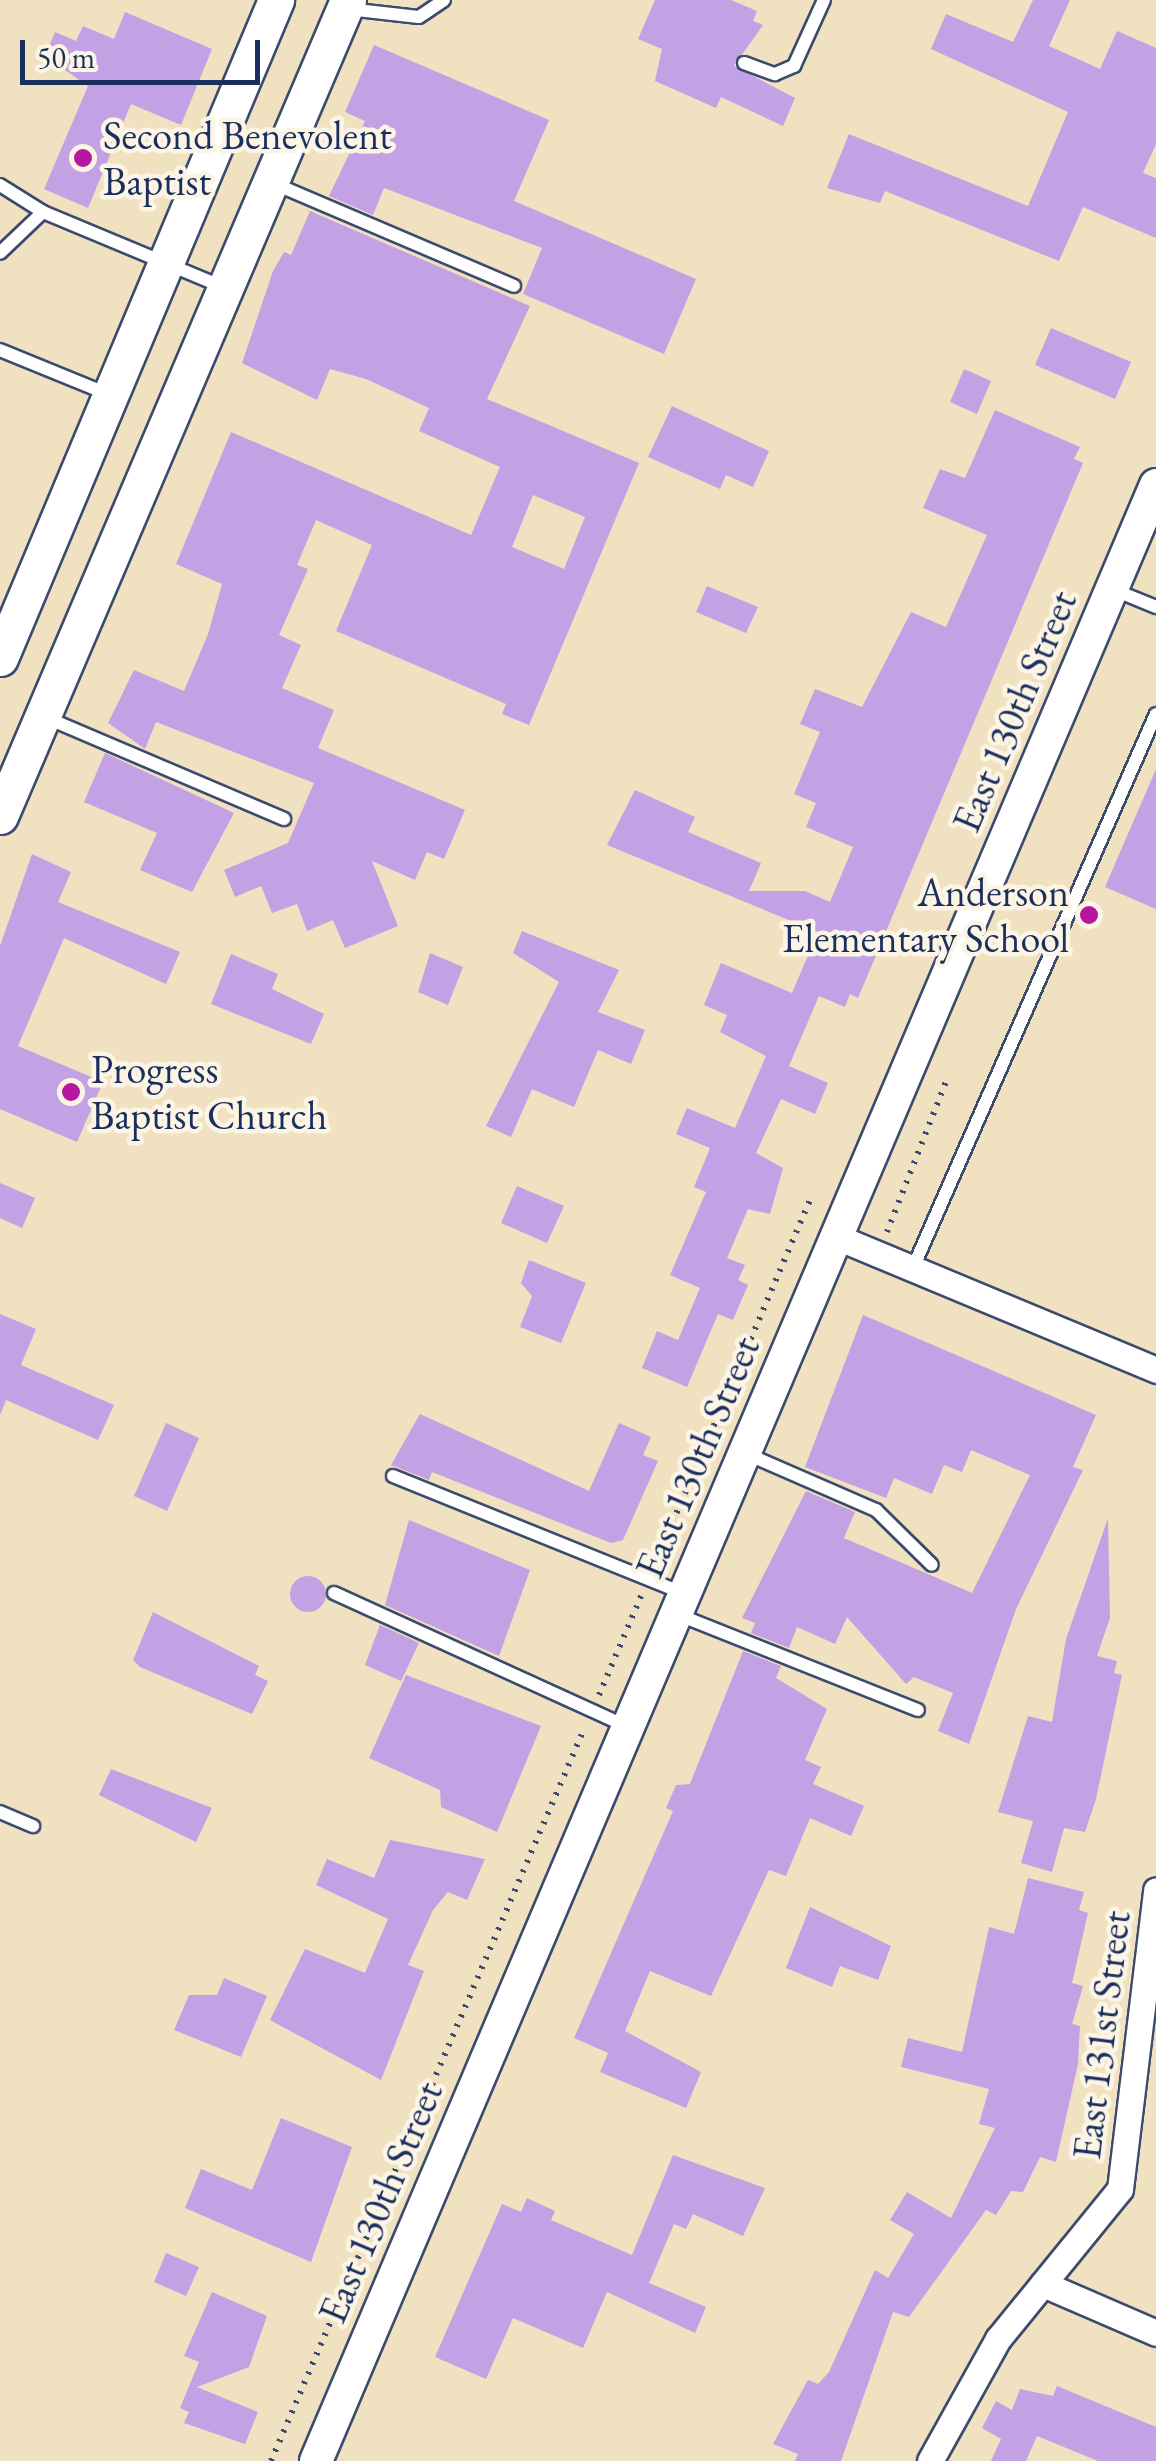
<!DOCTYPE html>
<style>
body{margin:0}
#map{position:relative;width:1156px;height:2461px;overflow:hidden;background:#f0e1c1;font-family:"EB Garamond",serif}
div>[style]{position:absolute}
.building>*{inset:0;background:#c2a1e5}
.round{border-radius:50%}
.path>*{height:6px;margin-top:-3px;transform-origin:0;background:repeating-linear-gradient(90deg,#3b4a6d 0 2.5px,transparent 0 10.5px)}
.roads{filter:drop-shadow(2px 0 #3b4a6d) drop-shadow(-2px 0 #3b4a6d) drop-shadow(0 2px #3b4a6d) drop-shadow(0 -2px #3b4a6d)}
.service>*{height:12px;margin:-6px;padding:0 6px;transform-origin:6px;border-radius:6px;background:#fff}
.minor>*{height:25px;margin:-12.5px;padding:0 12.5px;transform-origin:12.5px;border-radius:12.5px;background:#fff}
.tertiary>*{height:32px;margin:-16px;padding:0 16px;transform-origin:16px;border-radius:16px;background:#fff}
.secondary>*{height:35px;margin:-17.5px;padding:0 17.5px;transform-origin:17.5px;border-radius:17.5px;background:#fff}
.dots>*{width:28px;height:28px;translate:-50% -50%;box-sizing:border-box;border:5px solid #fcf5e5;border-radius:50%}
span{translate:-50% -50%;white-space:nowrap;text-align:center;line-height:1.15;-webkit-text-stroke:9px #fcf5e5;paint-order:stroke}
.poi-label{font-size:40px;color:#1b2f5e}
.left{translate:0 -50%;text-align:left}
.right{translate:-100% -50%;text-align:right}
.street-label{font-size:40px;color:#1b2f5e}
.scale{position:absolute;left:20px;top:40px;width:240px;height:45px;box-sizing:border-box;border:5px solid #1b2f5e;border-top:0;padding-left:12px;font-size:30px;line-height:35px;white-space:nowrap;color:#1b2f5e;-webkit-text-stroke:8px #fcf5e5;paint-order:stroke}
</style>
<div id="map">
<div class="building">
<i style="clip-path:polygon(655px 0,731px 0,757px 11px,753px 21px,763px 25px,734px 66px,795px 98px,783px 126px,721px 97px,716px 108px,655px 81px,662px 49px,638px 39px)"></i>
<i style="clip-path:polygon(1033px 0,1070px 0,1049px 46px,1100px 69px,1117px 31px,1156px 48px,1156px 144px,1143px 173px,1156px 178px,1156px 238px,1083px 207px,1059px 261px,885px 191px,880px 203px,827px 188px,849px 134px,1028px 206px,1068px 112px,931px 49px,946px 14px,1013px 42px)"></i>
<i style="clip-path:polygon(125px 12px,212px 49px,181px 125px,131px 104px,88px 208px,44px 189px,88px 86px,45px 56px,55px 32px,76px 41px,83px 26px,114px 39px)"></i>
<i style="clip-path:polygon(374px 45px,549px 120px,514px 201px,696px 279px,664px 354px,523px 294px,542px 248px,384px 188px,373px 215px,329px 196px,365px 121px,345px 112px)"></i>
<i style="clip-path:polygon(evenodd,310px 211px,530px 306px,487px 399px,639px 463px,529px 725px,502px 714px,506px 704px,336px 631px,372px 545px,316px 520px,297px 565px,308px 569px,279px 635px,301px 645px,282px 688px,334px 710px,318px 748px,465px 810px,444px 859px,427px 852px,415px 880px,372px 861px,398px 926px,345px 948px,333px 920px,307px 931px,297px 904px,272px 913px,261px 886px,235px 897px,224px 870px,288px 843px,314px 783px,156px 722px,145px 749px,108px 723px,134px 670px,184px 691px,208px 634px,222px 584px,176px 564px,231px 432px,471px 535px,500px 467px,419px 431px,429px 408px,366px 379px,330px 369px,317px 400px,242px 363px,273px 271px,284px 252px,291px 255px,310px 211px,533px 495px,585px 517px,564px 569px,512px 547px,533px 495px)"></i>
<i style="clip-path:polygon(1051px 328px,1131px 362px,1115px 399px,1035px 365px)"></i>
<i style="clip-path:polygon(964px 369px,991px 381px,977px 414px,950px 402px)"></i>
<i style="clip-path:polygon(672px 406px,769px 451px,753px 487px,726px 475px,720px 489px,648px 457px)"></i>
<i style="clip-path:polygon(995px 410px,1080px 447px,1074px 459px,1083px 463px,858px 998px,850px 994px,845px 1007px,819px 996px,789px 1066px,828px 1083px,815px 1114px,781px 1099px,756px 1153px,783px 1168px,770px 1214px,748px 1209px,727px 1258px,745px 1265px,738px 1280px,748px 1285px,733px 1320px,718px 1314px,687px 1387px,642px 1368px,657px 1331px,678px 1340px,700px 1288px,670px 1275px,706px 1192px,694px 1187px,710px 1148px,676px 1134px,687px 1108px,735px 1128px,766px 1056px,720px 1032px,727px 1015px,704px 1005px,721px 963px,792px 993px,818px 932px,607px 845px,635px 790px,695px 817px,688px 832px,761px 863px,749px 891px,805px 891px,830px 902px,853px 847px,806px 827px,816px 803px,794px 794px,820px 732px,800px 724px,815px 689px,862px 707px,911px 612px,946px 627px,987px 535px,923px 508px,940px 469px,965px 478px)"></i>
<i style="clip-path:polygon(707px 586px,758px 607px,746px 633px,696px 612px)"></i>
<i style="clip-path:polygon(105px 753px,234px 813px,192px 892px,140px 870px,157px 833px,84px 802px)"></i>
<i style="clip-path:polygon(1156px 769px,1156px 909px,1105px 887px)"></i>
<i style="clip-path:polygon(32px 854px,71px 872px,58px 902px,180px 952px,166px 984px,64px 938px,18px 1046px,103px 1082px,77px 1142px,0 1109px,0 946px)"></i>
<i style="clip-path:polygon(522px 931px,619px 970px,598px 1012px,645px 1030px,631px 1064px,598px 1050px,574px 1107px,532px 1089px,511px 1137px,486px 1126px,559px 982px,513px 953px)"></i>
<i style="clip-path:polygon(430px 953px,463px 967px,448px 1005px,418px 992px)"></i>
<i style="clip-path:polygon(231px 954px,278px 974px,272px 989px,324px 1014px,311px 1044px,211px 1004px)"></i>
<i style="clip-path:polygon(0 1183px,35px 1198px,22px 1228px,0 1218px)"></i>
<i style="clip-path:polygon(517px 1186px,564px 1206px,547px 1243px,501px 1223px)"></i>
<i style="clip-path:polygon(529px 1260px,586px 1283px,561px 1343px,520px 1327px,532px 1296px,521px 1283px)"></i>
<i style="clip-path:polygon(0 1314px,36px 1329px,21px 1365px,114px 1405px,98px 1440px,6px 1400px,0 1415px)"></i>
<i style="clip-path:polygon(863px 1315px,1096px 1415px,1073px 1467px,1083px 1470px,1016px 1609px,969px 1744px,938px 1731px,953px 1693px,914px 1677px,906px 1684px,847px 1617px,835px 1644px,797px 1627px,789px 1648px,751px 1633px,755px 1623px,742px 1618px,806px 1491px,855px 1512px,844px 1538px,972px 1593px,1030px 1475px,971px 1450px,962px 1472px,944px 1465px,932px 1494px,894px 1478px,886px 1498px,805px 1467px)"></i>
<i style="clip-path:polygon(420px 1414px,589px 1491px,619px 1423px,651px 1437px,643px 1455px,658px 1461px,623px 1540px,611px 1543px,432px 1472px,429px 1480px,391px 1465px)"></i>
<i style="clip-path:polygon(166px 1423px,199px 1438px,167px 1511px,134px 1496px)"></i>
<i style="clip-path:polygon(1108px 1518px,1110px 1618px,1097px 1656px,1117px 1661px,1114px 1673px,1122px 1675px,1096px 1799px,1085px 1832px,1064px 1828px,1052px 1872px,1021px 1863px,1033px 1821px,998px 1812px,1028px 1716px,1052px 1722px,1066px 1639px)"></i>
<i style="clip-path:polygon(409px 1520px,530px 1570px,499px 1656px,385px 1605px)"></i>
<i class="round" style="left:290px;top:1576px;width:36px;height:36px"></i>
<i style="clip-path:polygon(153px 1612px,259px 1666px,255px 1675px,268px 1681px,252px 1714px,140px 1667px,133px 1660px)"></i>
<i style="clip-path:polygon(380px 1625px,419px 1643px,401px 1681px,365px 1665px)"></i>
<i style="clip-path:polygon(743px 1651px,781px 1666px,776px 1678px,827px 1709px,805px 1760px,821px 1767px,813px 1784px,864px 1806px,851px 1836px,810px 1818px,786px 1876px,769px 1870px,711px 1996px,650px 1971px,625px 2031px,701px 2072px,686px 2108px,600px 2072px,608px 2053px,574px 2038px,673px 1811px,666px 1808px,676px 1785px,690px 1784px)"></i>
<i style="clip-path:polygon(406px 1675px,541px 1726px,497px 1832px,441px 1807px,440px 1790px,369px 1758px)"></i>
<i style="clip-path:polygon(111px 1769px,212px 1808px,196px 1842px,99px 1795px)"></i>
<i style="clip-path:polygon(390px 1840px,485px 1859px,467px 1900px,448px 1892px,433px 1910px,408px 1965px,424px 1971px,381px 2080px,270px 2020px,305px 1949px,365px 1973px,388px 1919px,316px 1885px,327px 1859px,374px 1878px)"></i>
<i style="clip-path:polygon(1028px 1878px,1084px 1892px,1079px 1910px,1088px 1913px,1072px 1983px,1083px 1986px,1072px 2024px,1080px 2026px,1078px 2064px,1056px 2162px,1040px 2157px,1023px 2192px,1011px 2191px,996px 2215px,986px 2210px,909px 2317px,893px 2312px,841px 2461px,795px 2461px,798px 2454px,773px 2444px,808px 2380px,818px 2384px,829px 2372px,875px 2270px,888px 2278px,914px 2234px,890px 2220px,907px 2192px,951px 2218px,995px 2128px,979px 2124px,989px 2089px,901px 2067px,908px 2038px,962px 2052px,989px 1927px,1014px 1934px)"></i>
<i style="clip-path:polygon(810px 1907px,891px 1946px,878px 1980px,840px 1966px,832px 1987px,786px 1968px)"></i>
<i style="clip-path:polygon(224px 1978px,267px 1996px,241px 2057px,174px 2030px,189px 1995px,217px 1995px)"></i>
<i style="clip-path:polygon(281px 2118px,352px 2147px,311px 2262px,185px 2208px,201px 2169px,252px 2190px)"></i>
<i style="clip-path:polygon(673px 2155px,765px 2188px,743px 2236px,693px 2214px,686px 2229px,674px 2224px,649px 2283px,706px 2307px,695px 2333px,607px 2292px,583px 2348px,513px 2318px,486px 2379px,435px 2357px,502px 2204px,521px 2212px,527px 2198px,555px 2211px,551px 2220px,632px 2255px)"></i>
<i style="clip-path:polygon(166px 2253px,199px 2267px,186px 2296px,154px 2282px)"></i>
<i style="clip-path:polygon(212px 2292px,267px 2316px,249px 2367px,197px 2387px,258px 2412px,245px 2444px,184px 2423px,189px 2412px,180px 2408px,199px 2362px,184px 2356px)"></i>
<i style="clip-path:polygon(1057px 2386px,1156px 2427px,1156px 2461px,1098px 2461px,1037px 2436px,1026px 2461px,991px 2461px,1001px 2439px,982px 2428px,996px 2401px,1012px 2410px,1020px 2389px,1053px 2396px)"></i>
</div>
<div class="path">
<i style="left:887px;top:1232px;width:164px;rotate:-68.6deg"></i>
<i style="left:656px;top:1561px;width:398px;rotate:-66.9deg"></i>
<i style="left:599px;top:1695px;width:108px;rotate:-67deg"></i>
<i style="left:271px;top:2461px;width:796px;rotate:-66.85deg"></i>
</div>
<div class="roads">
<div class="service">
<i style="left:348px;top:9px;width:71px;rotate:6.4deg"></i>
<i style="left:419px;top:17px;width:30px;rotate:-34deg"></i>
<i style="left:744px;top:63px;width:33px;rotate:20deg"></i>
<i style="left:775px;top:74px;width:21px;rotate:-23deg"></i>
<i style="left:794px;top:66px;width:72px;rotate:-65.6deg"></i>
<i style="left:273px;top:183px;width:262px;rotate:23.1deg"></i>
<i style="left:0;top:185px;width:51px;rotate:32.1deg"></i>
<i style="left:43px;top:212px;width:59px;rotate:136.4deg"></i>
<i style="left:43px;top:212px;width:193px;rotate:22.6deg"></i>
<i style="left:0;top:350px;width:117px;rotate:22.2deg"></i>
<i style="left:1112px;top:589px;width:48px;rotate:22.2deg"></i>
<i style="left:45px;top:717px;width:260px;rotate:23.1deg"></i>
<i style="left:912px;top:1270px;width:607px;rotate:-66.31deg"></i>
<i style="left:747px;top:1454px;width:141px;rotate:23.5deg"></i>
<i style="left:876px;top:1510px;width:78px;rotate:44.5deg"></i>
<i style="left:393px;top:1476px;width:313px;rotate:22deg"></i>
<i style="left:334px;top:1593px;width:321px;rotate:24.5deg"></i>
<i style="left:679px;top:1615px;width:257px;rotate:21.7deg"></i>
<i style="left:0;top:1812px;width:36px;rotate:23deg"></i>
</div>
<div class="minor">
<i style="left:837px;top:1237px;width:346px;rotate:22.6deg"></i>
<i style="left:1043px;top:2284px;width:123px;rotate:23.4deg"></i>
<i style="left:930px;top:2461px;width:140px;rotate:-60.9deg"></i>
<i style="left:998px;top:2339px;width:193px;rotate:-50.9deg"></i>
<i style="left:1120px;top:2189px;width:301px;rotate:-83.1deg"></i>
</div>
<div class="tertiary">
<i style="left:316px;top:2461px;width:2147px;rotate:-66.97deg"></i>
</div>
<div class="secondary">
<i style="left:0;top:658px;width:714px;rotate:-67.24deg"></i>
<i style="left:0;top:816px;width:887px;rotate:-66.9deg"></i>
</div>
</div>
<div class="dots">
<i style="left:83px;top:158px;background:#b5179e"></i>
<i style="left:1089px;top:915px;background:#b5179e"></i>
<i style="left:71px;top:1092px;background:#b5179e"></i>
</div>
<div class="poi-label">
<span class="left" style="left:103px;top:158px">Second Benevolent<br>Baptist</span>
<span class="right" style="left:1069px;top:915px">Anderson<br>Elementary School</span>
<span class="left" style="left:91px;top:1092px">Progress<br>Baptist Church</span>
</div>
<div class="street-label">
<span style="left:1014px;top:711px;rotate:-67deg">East 130th Street</span>
<span style="left:697px;top:1457px;rotate:-67deg">East 130th Street</span>
<span style="left:1101px;top:2035px;rotate:-83deg">East 131st Street</span>
<span style="left:380px;top:2202px;rotate:-67deg">East 130th Street</span>
</div>
<div class="scale">50 m</div>
</div>
